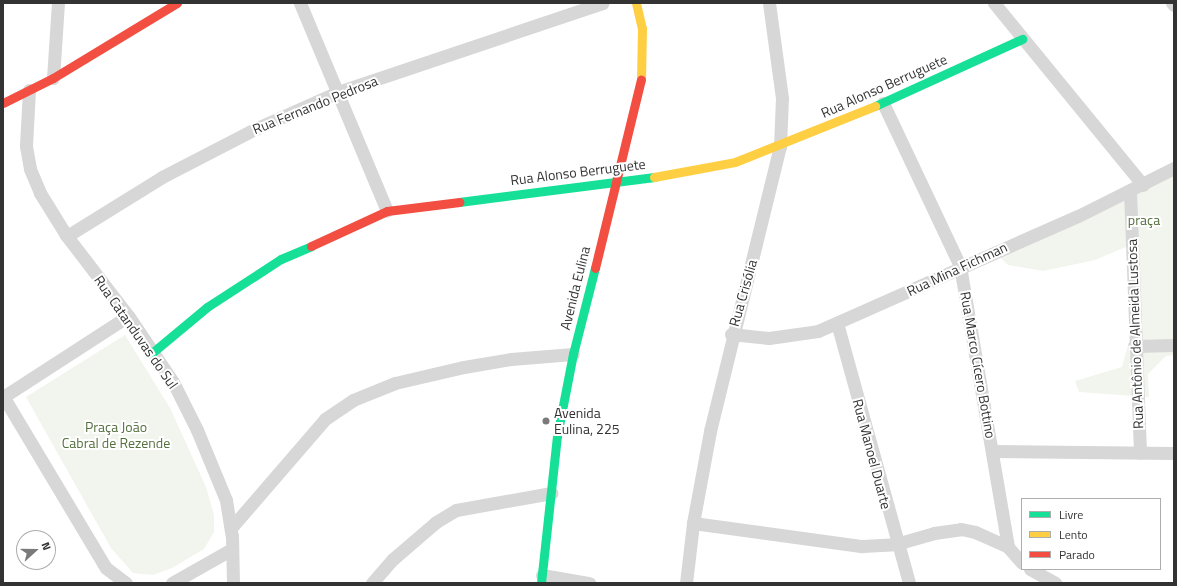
<!DOCTYPE html>
<meta charset="utf-8">
<style>
body{margin:0}
#map{position:relative;width:1177px;height:586px;overflow:hidden;background:#fff;font-family:"Titillium Web",sans-serif}
div>[style]{position:absolute}
.green>*{inset:0;background:#f1f5ed}
.street>*{height:13px;margin:-6.5px;padding:0 6.5px;transform-origin:6.5px;border-radius:6.5px;background:#d7d7d7}
.fast>*{height:9px;margin:-4.5px;padding:0 4.5px;transform-origin:4.5px;border-radius:4.5px;background:#16e098}
.slow>*{height:9px;margin:-4.5px;padding:0 4.5px;transform-origin:4.5px;border-radius:4.5px;background:#ffcf43}
.jam>*{height:9px;margin:-4.5px;padding:0 4.5px;transform-origin:4.5px;border-radius:4.5px;background:#f24e42}
.dots>*{width:11px;height:11px;translate:-50% -50%;box-sizing:border-box;border:2px solid #fff;border-radius:50%}
span{translate:-50% -50%;white-space:nowrap;text-align:center;line-height:1.15;-webkit-text-stroke:4px #fff;paint-order:stroke}
.street-label{font-size:14px;color:#333}
.park-label{font-size:14px;color:#56703f}
.poi-label{font-size:14px;color:#333}
.left{translate:0 -50%;text-align:left}
.frame{position:absolute;inset:0;border:4px solid #333;pointer-events:none}
.legend{position:absolute;left:1021px;top:498px;width:140px;height:72px;box-sizing:border-box;background:#fff;border:1px solid #adadad;margin:0;padding:5px 7px;list-style:none;font-size:12px;color:#333}
.legend li{display:flex;align-items:center;gap:8px;height:20px}
.legend b{width:20px;border:1px solid #adadad}
.north{position:absolute;left:16px;top:530px;width:40px;height:40px;box-sizing:border-box;background:#fff;border:1px solid #adadad;border-radius:50%;rotate:69deg;font-size:11px;font-weight:700;line-height:16px;text-align:center;color:#333}
.north::after{content:'';display:block;margin:auto;width:14px;height:18px;background:#7a7a7a;clip-path:polygon(50% 0,100% 100%,50% 72%,0 100%)}
</style>
<div id="map">
<div class="green">
<i style="clip-path:polygon(1174px 166px,1174px 355px,1166px 356px,1148px 374px,1149px 397px,1079px 392px,1075px 381px,1122px 367px,1130px 338px,1128px 246px,1095px 260px,1043px 271px,1008px 265px,998px 255px)"></i>
<i style="clip-path:polygon(125px 335px,170px 408px,206px 487px,214px 515px,214px 532px,204px 549px,172px 568px,153px 575px,133px 573px,111px 548px,26px 397px)"></i>
</div>
<div class="street">
<i style="left:300px;top:3px;width:225px;rotate:67.3deg"></i>
<i style="left:994px;top:3px;width:235px;rotate:50.7deg"></i>
<i style="left:1172px;top:3px;width:3px;rotate:45deg"></i>
<i style="left:53px;top:78px;width:75px;rotate:-86.2deg"></i>
<i style="left:29px;top:90px;width:56px;rotate:93.1deg"></i>
<i style="left:26px;top:146px;width:23px;rotate:80deg"></i>
<i style="left:30px;top:169px;width:26px;rotate:67deg"></i>
<i style="left:40px;top:193px;width:49px;rotate:58.2deg"></i>
<i style="left:66px;top:235px;width:103px;rotate:52.5deg"></i>
<i style="left:129px;top:317px;width:78px;rotate:55.9deg"></i>
<i style="left:173px;top:382px;width:54px;rotate:63.4deg"></i>
<i style="left:197px;top:430px;width:76px;rotate:67.5deg"></i>
<i style="left:226px;top:500px;width:36px;rotate:81deg"></i>
<i style="left:232px;top:536px;width:47px;rotate:88.8deg"></i>
<i style="left:883px;top:103px;width:180px;rotate:64.7deg"></i>
<i style="left:960px;top:266px;width:285px;rotate:80.3deg"></i>
<i style="left:1130px;top:191px;width:262px;rotate:87.8deg"></i>
<i style="left:67px;top:236px;width:112px;rotate:-31.8deg"></i>
<i style="left:162px;top:177px;width:105px;rotate:-27.3deg"></i>
<i style="left:255px;top:129px;width:91px;rotate:-24deg"></i>
<i style="left:338px;top:92px;width:279px;rotate:-18.6deg"></i>
<i style="left:837px;top:323px;width:270px;rotate:74.5deg"></i>
<i style="left:731px;top:334px;width:38px;rotate:6deg"></i>
<i style="left:769px;top:338px;width:49px;rotate:-8.1deg"></i>
<i style="left:818px;top:331px;width:284px;rotate:-23.9deg"></i>
<i style="left:1078px;top:216px;width:107px;rotate:-26.6deg"></i>
<i style="left:1134px;top:346px;width:40px;rotate:-1.4deg"></i>
<i style="left:3px;top:396px;width:200px;rotate:59.1deg"></i>
<i style="left:106px;top:568px;width:25px;rotate:37deg"></i>
<i style="left:3px;top:397px;width:149px;rotate:-32.9deg"></i>
<i style="left:992px;top:451px;width:182px;rotate:0.6deg"></i>
<i style="left:693px;top:523px;width:171px;rotate:7.8deg"></i>
<i style="left:862px;top:546px;width:34px;rotate:-3deg"></i>
<i style="left:896px;top:544px;width:40px;rotate:-16deg"></i>
<i style="left:934px;top:533px;width:27px;rotate:-8deg"></i>
<i style="left:961px;top:529px;width:14px;rotate:12deg"></i>
<i style="left:975px;top:532px;width:36px;rotate:24deg"></i>
<i style="left:1008px;top:547px;width:21px;rotate:49deg"></i>
<i style="left:231px;top:528px;width:144px;rotate:-49.2deg"></i>
<i style="left:325px;top:419px;width:34px;rotate:-34deg"></i>
<i style="left:353px;top:400px;width:45px;rotate:-22deg"></i>
<i style="left:395px;top:383px;width:71px;rotate:-13.1deg"></i>
<i style="left:464px;top:367px;width:48px;rotate:-9.7deg"></i>
<i style="left:511px;top:359px;width:62px;rotate:-4.6deg"></i>
<i style="left:1030px;top:569px;width:29px;rotate:29deg"></i>
<i style="left:542px;top:575px;width:48px;rotate:9.7deg"></i>
<i style="left:172px;top:583px;width:69px;rotate:-29.5deg"></i>
<i style="left:372px;top:583px;width:32px;rotate:-49deg"></i>
<i style="left:393px;top:559px;width:57px;rotate:-40.7deg"></i>
<i style="left:436px;top:522px;width:23px;rotate:-31deg"></i>
<i style="left:456px;top:510px;width:97px;rotate:-10.1deg"></i>
<i style="left:686px;top:583px;width:60px;rotate:-83.3deg"></i>
<i style="left:693px;top:523px;width:94px;rotate:-79.5deg"></i>
<i style="left:710px;top:431px;width:292px;rotate:-76.2deg"></i>
<i style="left:780px;top:147px;width:49px;rotate:-87.7deg"></i>
<i style="left:782px;top:98px;width:96px;rotate:-97.8deg"></i>
</div>
<div class="fast">
<i style="left:875px;top:106px;width:162px;rotate:-24.5deg"></i>
<i style="left:459px;top:202px;width:197px;rotate:-7.3deg"></i>
<i style="left:153px;top:352px;width:70px;rotate:-39.8deg"></i>
<i style="left:207px;top:307px;width:88px;rotate:-33deg"></i>
<i style="left:281px;top:259px;width:33px;rotate:-23deg"></i>
<i style="left:541px;top:583px;width:148px;rotate:-83.8deg"></i>
<i style="left:557px;top:436px;width:84px;rotate:-79deg"></i>
<i style="left:573px;top:354px;width:89px;rotate:-75.7deg"></i>
</div>
<div class="slow">
<i style="left:636px;top:3px;width:26px;rotate:77deg"></i>
<i style="left:642px;top:28px;width:52px;rotate:91.1deg"></i>
<i style="left:654px;top:177px;width:82px;rotate:-10.5deg"></i>
<i style="left:735px;top:162px;width:151px;rotate:-21.8deg"></i>
</div>
<div class="jam">
<i style="left:3px;top:103px;width:56px;rotate:-26.6deg"></i>
<i style="left:53px;top:78px;width:145px;rotate:-31.2deg"></i>
<i style="left:311px;top:246px;width:84px;rotate:-24.7deg"></i>
<i style="left:387px;top:211px;width:73px;rotate:-7.1deg"></i>
<i style="left:595px;top:268px;width:194px;rotate:-76.3deg"></i>
</div>
<div class="dots">
<i style="left:546px;top:421px;background:#7a7a7a"></i>
</div>
<div class="street-label">
<span style="left:884px;top:86px;rotate:-24deg">Rua Alonso Berruguete</span>
<span style="left:315px;top:105px;rotate:-22deg">Rua Fernando Pedrosa</span>
<span style="left:578px;top:172px;rotate:-7deg">Rua Alonso Berruguete</span>
<span style="left:957px;top:269px;rotate:-25deg">Rua Mina Fichman</span>
<span style="left:575px;top:288px;rotate:-76deg">Avenida Eulina</span>
<span style="left:743px;top:293px;rotate:-74deg">Rua Crisólia</span>
<span style="left:136px;top:332px;rotate:55deg">Rua Catanduvas do Sul</span>
<span style="left:1135px;top:334px;rotate:-92deg">Rua Antônio de Almeida Lustosa</span>
<span style="left:978px;top:365px;rotate:80deg">Rua Marco Cícero Bottino</span>
<span style="left:872px;top:454px;rotate:75deg">Rua Manoel Duarte</span>
</div>
<div class="park-label">
<span style="left:1144px;top:220px">praça</span>
<span style="left:116px;top:435px">Praça João<br>Cabral de Rezende</span>
</div>
<div class="poi-label">
<span class="left" style="left:554px;top:421px">Avenida<br>Eulina, 225</span>
</div>
<div class="frame"></div>
<ul class="legend">
<li><b style="height:5px;background:#16e098"></b>Livre</li>
<li><b style="height:5px;background:#ffcf43"></b>Lento</li>
<li><b style="height:5px;background:#f24e42"></b>Parado</li>
</ul>
<div class="north">N</div>
</div>
